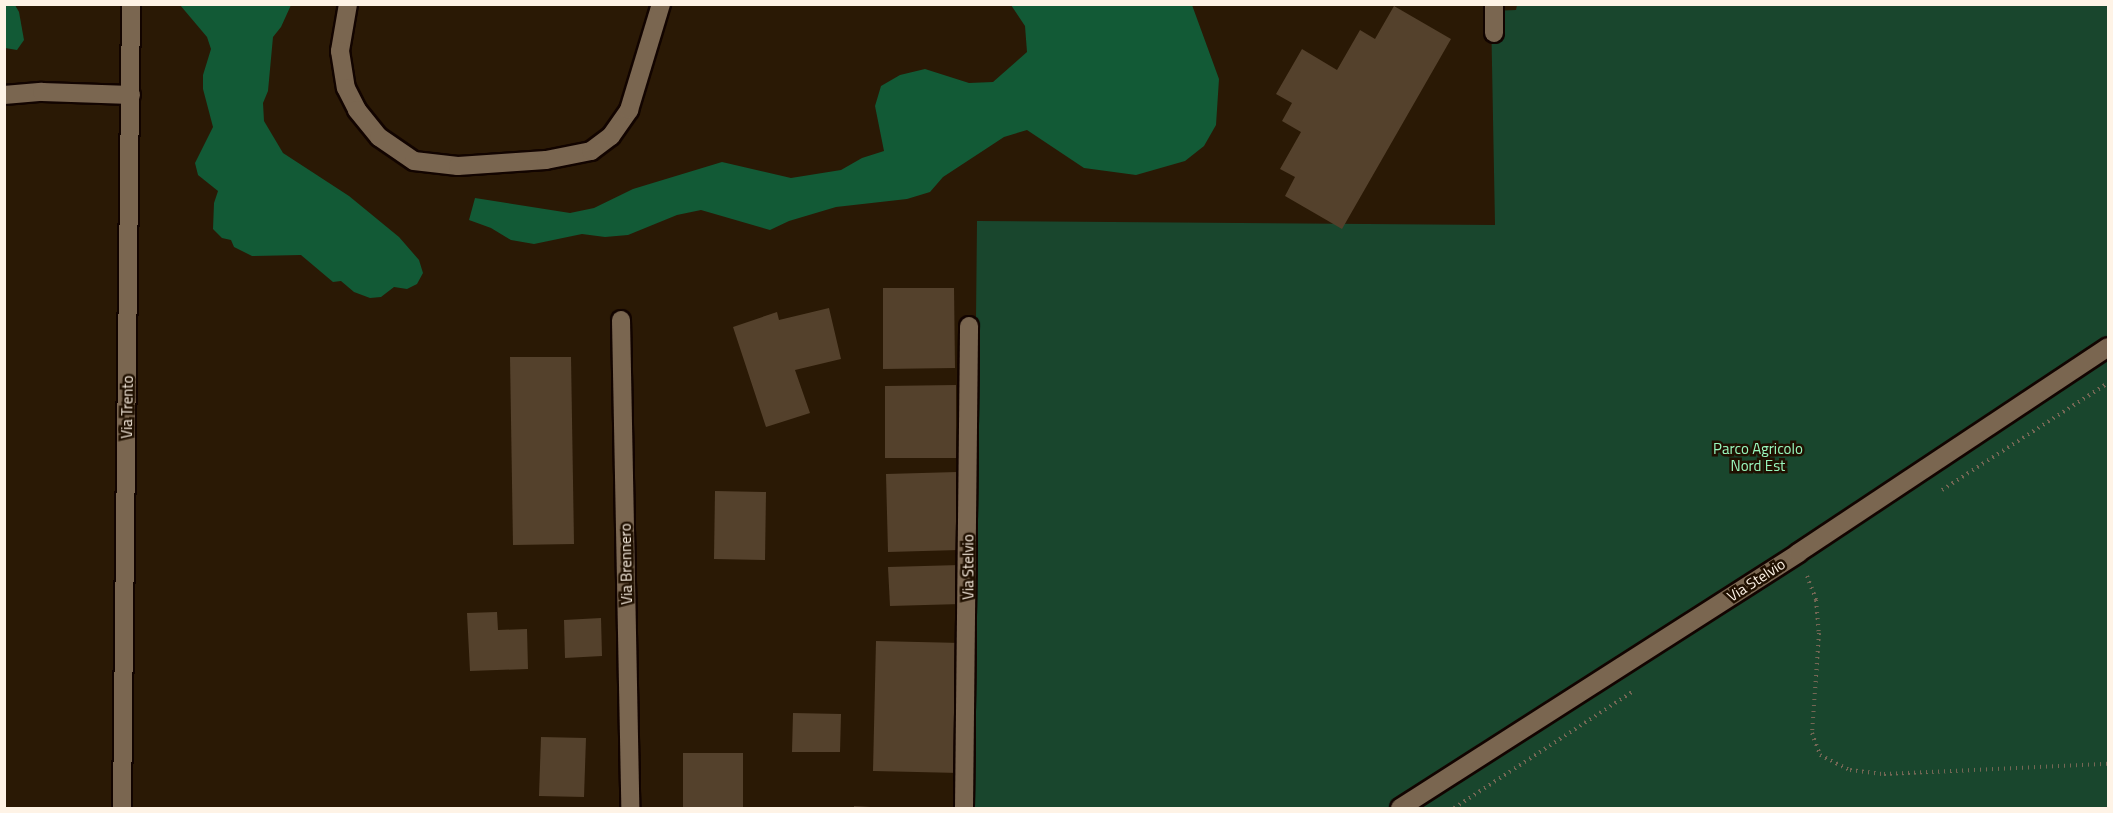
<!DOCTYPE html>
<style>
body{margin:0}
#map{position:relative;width:2113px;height:813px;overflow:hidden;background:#2a1905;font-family:"Titillium Web",sans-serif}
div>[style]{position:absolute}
.green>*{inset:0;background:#19462d}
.forest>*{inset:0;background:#125a36}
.building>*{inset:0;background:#54412c}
.path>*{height:4px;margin-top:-2px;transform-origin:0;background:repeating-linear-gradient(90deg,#756755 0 1.5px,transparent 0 6px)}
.roads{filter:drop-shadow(2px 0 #120400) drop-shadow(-2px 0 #120400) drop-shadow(0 2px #120400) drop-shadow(0 -2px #120400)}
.minor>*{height:18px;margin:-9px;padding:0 9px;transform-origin:9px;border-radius:9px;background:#7a6650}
span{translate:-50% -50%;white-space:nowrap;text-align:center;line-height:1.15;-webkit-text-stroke:5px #201000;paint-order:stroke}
.street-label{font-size:15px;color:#fef3e6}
.park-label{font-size:15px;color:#99f8be}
.frame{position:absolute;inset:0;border:6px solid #fef3e6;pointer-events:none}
</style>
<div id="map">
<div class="green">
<i style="clip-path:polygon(1517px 5px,2108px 5px,2108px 808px,971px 808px,977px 221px,1495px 225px,1491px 11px,1516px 10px)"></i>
</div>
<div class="forest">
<i style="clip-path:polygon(4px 5px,15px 5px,19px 12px,24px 40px,17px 50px,5px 48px)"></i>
<i style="clip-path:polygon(180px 5px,291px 5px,281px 27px,273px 37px,268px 91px,263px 103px,264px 121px,283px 153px,349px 196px,399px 237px,419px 260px,423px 273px,417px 284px,407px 289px,394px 287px,381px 297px,370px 298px,354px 292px,341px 281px,333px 282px,301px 255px,252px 256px,234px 247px,231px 240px,222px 238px,213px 229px,214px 203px,218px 191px,198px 175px,195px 163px,213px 127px,203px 89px,203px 75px,211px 49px,207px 37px)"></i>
<i style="clip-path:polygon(1011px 5px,1192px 5px,1219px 79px,1216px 125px,1204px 146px,1185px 161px,1136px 175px,1084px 168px,1027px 130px,1004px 137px,943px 177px,930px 192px,907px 199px,836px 207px,789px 221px,770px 230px,701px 210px,677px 215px,628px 235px,605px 237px,582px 234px,534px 244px,511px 240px,491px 228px,469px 220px,475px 198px,570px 213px,594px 208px,633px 189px,722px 162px,791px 178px,841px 170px,862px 158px,884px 151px,875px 106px,881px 86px,900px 75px,925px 69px,969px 83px,993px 82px,1027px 52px,1025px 26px)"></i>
</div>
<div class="building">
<i style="clip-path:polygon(1394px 6px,1451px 39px,1342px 229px,1285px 196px,1295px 177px,1280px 169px,1301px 132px,1282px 121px,1292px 103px,1276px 94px,1302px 49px,1337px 70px,1360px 30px,1375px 39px)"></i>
<i style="clip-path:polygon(883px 288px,954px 288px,955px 368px,883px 369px)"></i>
<i style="clip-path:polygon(829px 308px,841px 359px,795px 370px,810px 413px,766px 427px,733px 327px,777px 312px,779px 320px)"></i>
<i style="clip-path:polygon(510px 357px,571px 357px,574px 544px,513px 545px)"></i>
<i style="clip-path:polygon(956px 385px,956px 458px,885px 458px,885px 386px)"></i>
<i style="clip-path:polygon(957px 472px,959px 550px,888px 552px,886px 474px)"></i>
<i style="clip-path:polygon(715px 491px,766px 492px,765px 560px,714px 559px)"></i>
<i style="clip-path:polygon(960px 565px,961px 604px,890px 606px,888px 567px)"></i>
<i style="clip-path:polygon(497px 612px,498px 630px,527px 629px,528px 669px,470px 671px,467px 613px)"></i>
<i style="clip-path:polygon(601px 618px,602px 656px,565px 658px,564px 620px)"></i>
<i style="clip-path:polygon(876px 641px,962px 643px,960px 773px,873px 771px)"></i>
<i style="clip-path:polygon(793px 713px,841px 714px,840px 752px,792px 752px)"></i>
<i style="clip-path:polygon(541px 737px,586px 738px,584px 797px,539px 796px)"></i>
<i style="clip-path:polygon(683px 753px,743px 753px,743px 808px,683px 808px)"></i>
<i style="clip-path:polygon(854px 806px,871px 807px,871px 808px,854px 808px)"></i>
</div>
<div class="path">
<i style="left:1942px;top:490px;width:197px;rotate:-32.8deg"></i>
<i style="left:1807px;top:576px;width:26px;rotate:69deg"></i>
<i style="left:1816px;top:600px;width:33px;rotate:85deg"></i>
<i style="left:1819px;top:633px;width:100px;rotate:94deg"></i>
<i style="left:1812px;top:733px;width:23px;rotate:70deg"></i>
<i style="left:1820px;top:755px;width:34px;rotate:27deg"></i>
<i style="left:1850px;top:770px;width:34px;rotate:7deg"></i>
<i style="left:1884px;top:774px;width:224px;rotate:-2.6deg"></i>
<i style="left:1454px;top:808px;width:212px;rotate:-33.1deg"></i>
</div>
<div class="roads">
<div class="minor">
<i style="left:348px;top:4px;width:48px;rotate:99.7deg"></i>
<i style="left:340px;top:51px;width:37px;rotate:81deg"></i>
<i style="left:346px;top:88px;width:25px;rotate:63deg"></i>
<i style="left:357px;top:110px;width:35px;rotate:51deg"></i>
<i style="left:379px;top:137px;width:42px;rotate:34.4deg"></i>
<i style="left:414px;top:161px;width:44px;rotate:6.5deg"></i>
<i style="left:458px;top:166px;width:88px;rotate:-3.9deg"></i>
<i style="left:546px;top:160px;width:46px;rotate:-11.3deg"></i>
<i style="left:591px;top:151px;width:25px;rotate:-37deg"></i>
<i style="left:611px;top:136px;width:32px;rotate:-55deg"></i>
<i style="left:629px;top:110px;width:111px;rotate:-73.2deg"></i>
<i style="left:1494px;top:4px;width:29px;rotate:90deg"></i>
<i style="left:4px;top:95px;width:38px;rotate:-5deg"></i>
<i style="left:42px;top:92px;width:89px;rotate:1.9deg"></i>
<i style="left:621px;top:320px;width:488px;rotate:88.9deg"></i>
<i style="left:122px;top:808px;width:804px;rotate:-89.36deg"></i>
<i style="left:964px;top:808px;width:482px;rotate:-89.4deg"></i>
<i style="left:1400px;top:808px;width:473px;rotate:-32.6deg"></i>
<i style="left:1798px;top:553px;width:372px;rotate:-33.6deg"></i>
</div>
</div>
<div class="street-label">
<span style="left:127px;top:407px;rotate:-89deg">Via Trento</span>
<span style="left:626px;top:564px;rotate:-91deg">Via Brennero</span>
<span style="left:968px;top:567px;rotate:-90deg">Via Stelvio</span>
<span style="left:1756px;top:580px;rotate:-33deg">Via Stelvio</span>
</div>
<div class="park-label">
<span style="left:1758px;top:457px">Parco Agricolo<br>Nord Est</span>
</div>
<div class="frame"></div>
</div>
